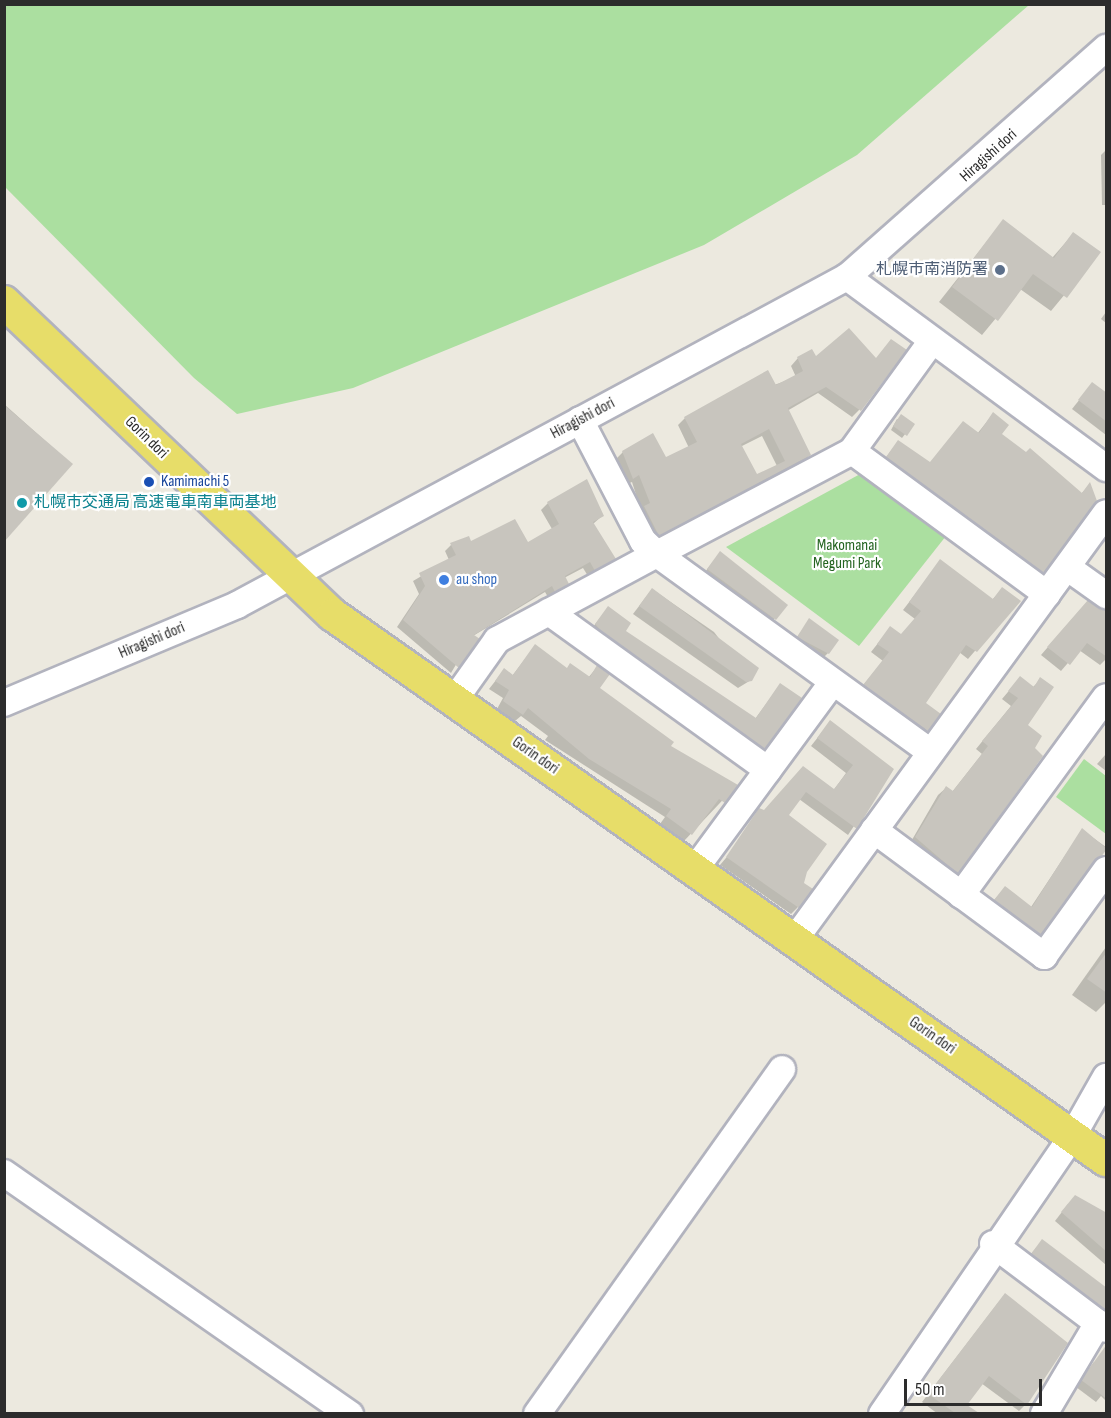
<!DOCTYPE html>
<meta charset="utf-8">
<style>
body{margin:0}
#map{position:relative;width:1111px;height:1418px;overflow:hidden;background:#ece9df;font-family:"Sofia Sans Condensed","Noto Sans JP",sans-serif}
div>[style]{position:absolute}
.green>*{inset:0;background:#abdfa0}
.shadow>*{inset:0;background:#0003}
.building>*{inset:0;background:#c8c5be}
.roads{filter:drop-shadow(2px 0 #b2b3be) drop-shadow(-2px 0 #b2b3be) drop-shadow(0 2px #b2b3be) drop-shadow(0 -2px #b2b3be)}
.minor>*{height:26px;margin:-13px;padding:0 13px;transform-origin:13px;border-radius:13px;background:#fff}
.major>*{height:32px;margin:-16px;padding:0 16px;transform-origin:16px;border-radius:16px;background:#e7dd69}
.dots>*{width:16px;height:16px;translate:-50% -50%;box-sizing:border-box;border:3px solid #fff;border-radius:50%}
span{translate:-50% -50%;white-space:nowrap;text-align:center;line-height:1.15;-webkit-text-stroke:4.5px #fff;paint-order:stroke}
.street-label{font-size:16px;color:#2c2c2c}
.service-label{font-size:16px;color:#4e5e75}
.right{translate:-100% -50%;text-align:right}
.transit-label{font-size:16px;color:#164399}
.left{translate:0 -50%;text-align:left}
.culture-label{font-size:16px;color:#0d838f}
.park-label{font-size:16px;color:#246420}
.shop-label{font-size:16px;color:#366cbe}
.frame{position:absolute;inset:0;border:6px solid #2c2c2c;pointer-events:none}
.scale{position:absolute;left:904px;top:1379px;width:138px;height:27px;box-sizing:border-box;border:3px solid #2c2c2c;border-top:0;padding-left:8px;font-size:18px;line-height:21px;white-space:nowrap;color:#2c2c2c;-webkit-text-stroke:4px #fff;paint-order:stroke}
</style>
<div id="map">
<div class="green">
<i style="clip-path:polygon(4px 5px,5px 4px,1029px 5px,857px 155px,704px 245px,353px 388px,237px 414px,194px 378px,5px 187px)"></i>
<i style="clip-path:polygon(862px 473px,946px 536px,859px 646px,726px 547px)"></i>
<i style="clip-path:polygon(1084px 759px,1106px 776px,1106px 834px,1056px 797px)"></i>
</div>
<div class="shadow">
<i style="clip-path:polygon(1106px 150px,1106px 205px,1102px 205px,1101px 155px)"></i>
<i style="clip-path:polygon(1003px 221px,1052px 258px,1073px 234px,1099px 253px,1051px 311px,1020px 289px,982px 335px,939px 302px)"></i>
<i style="clip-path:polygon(1106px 312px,1106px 323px,1101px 319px)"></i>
<i style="clip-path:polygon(evenodd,798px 358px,876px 359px,859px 410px,852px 417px,818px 393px,787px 411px,810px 455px,802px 463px,651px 542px,632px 482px,625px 485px,616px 459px,623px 452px,666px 459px,689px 448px,678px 425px,685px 418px,796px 377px,791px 366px,798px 358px,762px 436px,777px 466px,756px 476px,740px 447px,762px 436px)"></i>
<i style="clip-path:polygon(1092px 384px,1106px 394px,1106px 435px,1072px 409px)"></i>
<i style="clip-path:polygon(4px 404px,71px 464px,4px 540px)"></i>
<i style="clip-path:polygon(993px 414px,1000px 435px,1081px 494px,1090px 484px,1096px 501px,1035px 579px,880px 465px,898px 442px,929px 464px,977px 434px)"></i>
<i style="clip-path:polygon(897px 419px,913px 424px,902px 438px,891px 430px)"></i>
<i style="clip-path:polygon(548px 503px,602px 516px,593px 524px,614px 559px,588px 576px,583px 568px,564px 578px,567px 584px,561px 591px,548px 597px,545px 592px,473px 636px,451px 673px,397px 627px,419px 594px,413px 581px,449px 560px,445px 551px,451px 545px,527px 544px,552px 529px,541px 510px)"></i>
<i style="clip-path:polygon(720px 553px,786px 605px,767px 627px,701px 577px)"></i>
<i style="clip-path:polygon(941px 561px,992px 600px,1002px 589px,1018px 601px,968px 659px,959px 652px,924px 703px,939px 714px,919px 738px,857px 693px,883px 661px,871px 652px,890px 628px,901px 636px,915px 619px,903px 610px)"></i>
<i style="clip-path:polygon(652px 589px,714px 632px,751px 680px,738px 688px,633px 614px)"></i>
<i style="clip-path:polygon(608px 608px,624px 631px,755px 719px,780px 685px,800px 699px,756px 756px,589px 632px)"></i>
<i style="clip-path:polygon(1080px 610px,1106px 630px,1106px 659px,1100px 665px,1079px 650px,1061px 671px,1041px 655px)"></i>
<i style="clip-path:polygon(810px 620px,828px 653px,820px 661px,791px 645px)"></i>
<i style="clip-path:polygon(535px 646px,566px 669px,588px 678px,597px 667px,598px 688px,669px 747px,736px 786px,684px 841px,660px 824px,665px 817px,545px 740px,548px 736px,521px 716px,515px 721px,497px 709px,503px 698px,489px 689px,504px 670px,512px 676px)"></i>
<i style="clip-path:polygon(1041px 679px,1026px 725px,1033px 748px,950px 880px,909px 845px,938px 795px,946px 788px,952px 792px,982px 754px,976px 749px,1011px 706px,1002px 699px,1013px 686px,1032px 688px)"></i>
<i style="clip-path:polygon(830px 722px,892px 769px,848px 835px,799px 799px,787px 815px,806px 871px,798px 907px,791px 914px,720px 865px,796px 775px,833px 791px,846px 773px,811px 746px)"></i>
<i style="clip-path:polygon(1106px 754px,1106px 771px,1097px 764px)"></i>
<i style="clip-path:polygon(1082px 830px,1106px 847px,1032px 941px,987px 908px,1005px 888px,1031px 907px)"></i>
<i style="clip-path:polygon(1106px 947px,1106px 1002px,1096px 1012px,1072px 995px)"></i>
<i style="clip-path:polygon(1068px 1204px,1106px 1230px,1106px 1265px,1055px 1221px)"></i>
<i style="clip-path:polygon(1042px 1241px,1106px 1290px,1106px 1325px,1024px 1262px)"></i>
<i style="clip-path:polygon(998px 1303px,1026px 1404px,1019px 1411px,981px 1383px,965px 1405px,975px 1414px,938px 1414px,922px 1402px)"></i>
<i style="clip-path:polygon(1106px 1361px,1106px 1401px,1101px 1396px,1096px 1402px,1076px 1387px,1094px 1362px)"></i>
</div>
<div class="building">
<i style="clip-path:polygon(1003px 219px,1054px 258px,1073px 232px,1101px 252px,1067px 298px,1033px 274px,998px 321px,952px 287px)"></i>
<i style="clip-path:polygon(evenodd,849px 328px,876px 358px,891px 339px,907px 350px,861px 411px,826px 387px,788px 408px,811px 455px,659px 536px,644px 506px,650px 503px,639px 475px,633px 479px,622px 451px,653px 433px,666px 457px,697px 442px,684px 417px,768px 370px,776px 385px,803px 371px,797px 357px,812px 349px,816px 356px,849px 328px,769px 429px,785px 461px,757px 474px,741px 444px,769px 429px)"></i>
<i style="clip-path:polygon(1092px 382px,1107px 393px,1107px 422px,1078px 400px)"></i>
<i style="clip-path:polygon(4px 405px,73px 464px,4px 542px)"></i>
<i style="clip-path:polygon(993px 412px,1009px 425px,1002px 434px,1026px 452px,1030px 448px,1082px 493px,1090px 482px,1097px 501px,1044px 573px,886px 457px,898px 440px,930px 462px,963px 421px,979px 433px)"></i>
<i style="clip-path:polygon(901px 414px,915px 424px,907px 436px,893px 426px)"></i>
<i style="clip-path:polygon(587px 479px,604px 516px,593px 522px,616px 559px,595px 571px,590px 562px,565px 576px,569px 584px,555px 592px,552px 586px,474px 635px,480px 639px,459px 668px,403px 620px,425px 586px,419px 573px,456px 555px,450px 543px,469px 536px,471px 541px,515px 519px,528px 542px,559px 524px,547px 502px)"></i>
<i style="clip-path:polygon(720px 551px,788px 605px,776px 620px,707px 569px)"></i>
<i style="clip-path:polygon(940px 559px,993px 599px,1002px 587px,1021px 601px,977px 652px,966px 645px,926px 703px,941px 714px,928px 731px,863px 685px,889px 652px,877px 644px,890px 626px,901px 634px,921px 611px,909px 602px)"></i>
<i style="clip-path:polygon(652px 588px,759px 668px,752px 681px,746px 682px,639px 606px)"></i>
<i style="clip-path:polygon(1088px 600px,1107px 610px,1107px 657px,1087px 643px,1070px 665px,1047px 647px)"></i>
<i style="clip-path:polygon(608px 606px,631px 623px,626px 631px,756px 718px,780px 683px,802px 698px,765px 749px,603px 633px,595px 624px)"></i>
<i style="clip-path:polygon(809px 618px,839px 640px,829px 654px,797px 637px)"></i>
<i style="clip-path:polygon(535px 644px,567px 668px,570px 663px,590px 677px,597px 665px,610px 674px,600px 688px,674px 742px,671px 746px,738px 785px,725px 803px,719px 799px,692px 835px,666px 816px,671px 809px,589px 759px,528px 708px,523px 715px,503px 701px,509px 690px,495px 681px,504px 668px,513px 675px)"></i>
<i style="clip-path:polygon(1020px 676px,1034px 687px,1040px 677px,1054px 687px,1028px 725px,1042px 736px,1035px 748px,1043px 756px,958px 874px,915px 837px,946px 786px,953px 791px,988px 746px,982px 741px,1018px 698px,1008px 691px)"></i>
<i style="clip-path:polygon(830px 720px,894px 769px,857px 829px,806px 792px,789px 815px,827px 844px,807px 872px,804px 883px,813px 889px,799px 908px,726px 857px,759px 808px,764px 810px,803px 766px,834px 789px,853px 765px,817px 738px)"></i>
<i style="clip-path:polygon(1082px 828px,1107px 849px,1041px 935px,994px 900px,1005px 886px,1032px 907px)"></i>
<i style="clip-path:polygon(1107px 952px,1107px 993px,1087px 979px)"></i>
<i style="clip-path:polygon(1075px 1195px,1107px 1213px,1107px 1252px,1061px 1212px)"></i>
<i style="clip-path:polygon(1042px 1239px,1107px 1288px,1107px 1311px,1031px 1254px)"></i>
<i style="clip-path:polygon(1005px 1293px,1068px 1343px,1027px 1405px,989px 1376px,967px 1405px,979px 1413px,955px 1413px,928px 1394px)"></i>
<i style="clip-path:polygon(1107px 1344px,1107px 1399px,1081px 1380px)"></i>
</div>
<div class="roads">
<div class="minor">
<i style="left:847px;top:277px;width:322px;rotate:36.4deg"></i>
<i style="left:580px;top:420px;width:136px;rotate:62.5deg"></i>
<i style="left:643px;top:541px;width:19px;rotate:43deg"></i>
<i style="left:657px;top:554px;width:221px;rotate:-27.8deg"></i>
<i style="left:852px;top:451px;width:136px;rotate:-54deg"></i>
<i style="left:852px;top:451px;width:242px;rotate:36.3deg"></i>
<i style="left:1068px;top:568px;width:47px;rotate:35.4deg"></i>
<i style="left:549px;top:612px;width:270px;rotate:35.8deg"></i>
<i style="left:455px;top:699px;width:72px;rotate:-54.6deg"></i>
<i style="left:497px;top:640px;width:182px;rotate:-28.3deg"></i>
<i style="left:657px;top:554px;width:338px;rotate:35.9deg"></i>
<i style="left:4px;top:703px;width:253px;rotate:-22.8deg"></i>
<i style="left:237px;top:605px;width:693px;rotate:-28.27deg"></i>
<i style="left:847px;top:277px;width:346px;rotate:-41.5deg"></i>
<i style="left:874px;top:830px;width:212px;rotate:36.5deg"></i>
<i style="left:1044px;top:956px;width:106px;rotate:-54.2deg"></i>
<i style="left:695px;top:869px;width:231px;rotate:-53.6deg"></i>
<i style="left:961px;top:895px;width:245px;rotate:-53.8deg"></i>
<i style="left:795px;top:939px;width:527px;rotate:-53.87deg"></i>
<i style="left:4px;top:1173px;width:422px;rotate:34.9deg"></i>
<i style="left:993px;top:1244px;width:141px;rotate:37deg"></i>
<i style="left:537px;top:1414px;width:423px;rotate:-54.6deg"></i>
<i style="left:882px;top:1414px;width:338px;rotate:-55.6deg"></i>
<i style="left:1073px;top:1135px;width:67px;rotate:-60.4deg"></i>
<i style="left:1044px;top:1414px;width:106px;rotate:-59.3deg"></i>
</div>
<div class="major">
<i style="left:4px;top:302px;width:454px;rotate:43.6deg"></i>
<i style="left:333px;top:615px;width:946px;rotate:35.19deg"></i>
</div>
</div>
<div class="dots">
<i style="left:1000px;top:270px;background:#5c6f8a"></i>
<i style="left:149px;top:482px;background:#1a4fb4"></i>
<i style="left:22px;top:503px;background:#0f9aa8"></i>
<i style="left:444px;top:580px;background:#3f7fe0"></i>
</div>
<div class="street-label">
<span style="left:989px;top:156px;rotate:-42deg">Hiragishi dori</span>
<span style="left:583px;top:419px;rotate:-28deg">Hiragishi dori</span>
<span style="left:146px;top:438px;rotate:44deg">Gorin dori</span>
<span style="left:152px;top:641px;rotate:-23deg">Hiragishi dori</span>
<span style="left:535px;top:756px;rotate:35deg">Gorin dori</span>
<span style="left:932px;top:1036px;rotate:35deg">Gorin dori</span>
</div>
<div class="service-label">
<span class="right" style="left:988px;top:270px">札幌市南消防署</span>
</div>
<div class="transit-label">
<span class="left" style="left:161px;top:482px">Kamimachi 5</span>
</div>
<div class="culture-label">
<span class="left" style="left:34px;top:503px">札幌市交通局 高速電車南車両基地</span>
</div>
<div class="park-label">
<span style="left:847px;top:555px">Makomanai<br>Megumi Park</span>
</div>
<div class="shop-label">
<span class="left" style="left:456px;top:580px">au shop</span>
</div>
<div class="frame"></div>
<div class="scale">50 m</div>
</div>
